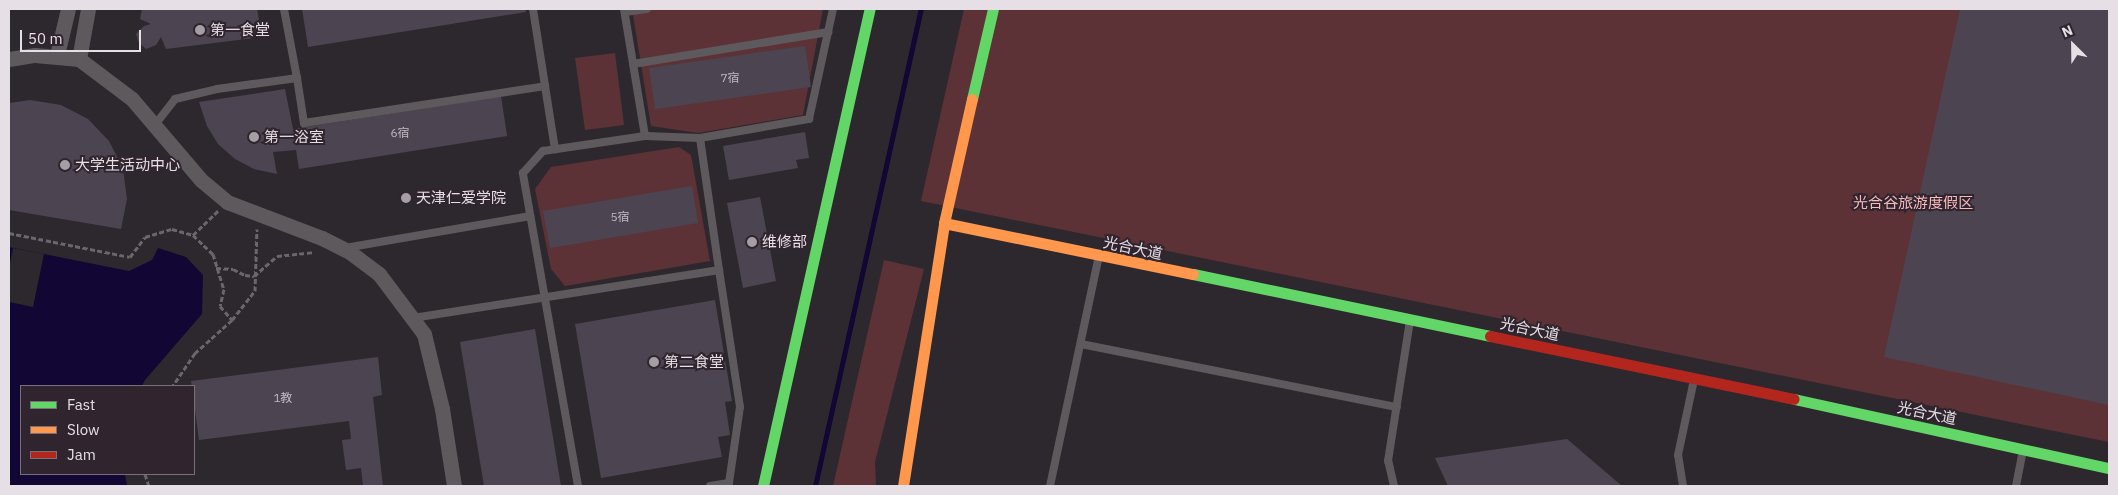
<!DOCTYPE html>
<meta charset="utf-8">
<style>
body{margin:0}
#map{position:relative;width:2118px;height:495px;overflow:hidden;background:#2d282d;font-family:"IBM Plex Sans","Noto Sans SC",sans-serif}
div>[style]{position:absolute}
.green>*{inset:0;background:#5c3237}
.water>*{inset:0;background:#110634}
.pier>*{inset:0;background:#2d282d}
.stream>*{height:5px;margin:-2.5px;padding:0 2.5px;transform-origin:2.5px;border-radius:2.5px;background:#110634}
.building>*{inset:0;background:#4c4551}
.path>*{height:3px;margin-top:-1.5px;transform-origin:0;background:repeating-linear-gradient(90deg,#6a6669 0 5px,transparent 0 7.5px)}
.lane>*{height:8px;margin:-4px;padding:0 4px;transform-origin:4px;border-radius:4px;background:#5d595d}
.street>*{height:15px;margin:-7.5px;padding:0 7.5px;transform-origin:7.5px;border-radius:7.5px;background:#5d595d}
.fast>*{height:11px;margin:-5.5px;padding:0 5.5px;transform-origin:5.5px;border-radius:5.5px;background:#63d668}
.slow>*{height:11px;margin:-5.5px;padding:0 5.5px;transform-origin:5.5px;border-radius:5.5px;background:#ff974d}
.jam>*{height:11px;margin:-5.5px;padding:0 5.5px;transform-origin:5.5px;border-radius:5.5px;background:#b3261e}
.dots>*{width:14px;height:14px;translate:-50% -50%;box-sizing:border-box;border:2px solid #30252f;border-radius:50%}
span{translate:-50% -50%;white-space:nowrap;text-align:center;line-height:1.15;-webkit-text-stroke:4px #30252f;paint-order:stroke}
.number-label{font-size:12px;color:#c0b8c0}
.number-label span{-webkit-text-stroke-width:0}
.poi-label{font-size:15px;color:#e6dfe5}
.left{translate:0 -50%;text-align:left}
.park-label{font-size:15px;color:#f8b9bb}
.street-label{font-size:15px;color:#e6dfe5}
.frame{position:absolute;inset:0;border:10px solid #e6dfe5;pointer-events:none}
.legend{position:absolute;left:20px;top:385px;width:175px;height:90px;box-sizing:border-box;background:#30252f;border:1px solid #796f78;margin:0;padding:6px 9px;list-style:none;font-size:15px;color:#e6dfe5}
.legend li{display:flex;align-items:center;gap:10px;height:25px}
.legend b{width:25px;border:1px solid #796f78}
.north{position:absolute;left:2048px;top:20px;width:50px;height:50px;-webkit-text-stroke:4px #30252f;paint-order:stroke;rotate:337deg;font-size:14px;font-weight:700;line-height:20px;text-align:center;color:#e6dfe5}
.north::after{content:'';display:block;margin:auto;width:18px;height:22px;background:#e6dfe5;clip-path:polygon(50% 0,100% 100%,50% 72%,0 100%)}
.scale{position:absolute;left:20px;top:30px;width:121px;height:22px;box-sizing:border-box;border:2px solid #e6dfe5;border-top:0;padding-left:6px;font-size:15px;line-height:18px;white-space:nowrap;color:#e6dfe5;-webkit-text-stroke:4px #30252f;paint-order:stroke}
</style>
<div id="map">
<div class="green">
<i style="clip-path:polygon(632px 9px,823px 9px,803px 115px,698px 133px,651px 126px)"></i>
<i style="clip-path:polygon(964px 9px,2109px 9px,2109px 442px,921px 201px)"></i>
<i style="clip-path:polygon(615px 53px,624px 125px,585px 130px,575px 58px)"></i>
<i style="clip-path:polygon(679px 147px,691px 155px,710px 261px,565px 286px,551px 269px,535px 189px,551px 167px)"></i>
<i style="clip-path:polygon(884px 260px,924px 269px,875px 462px,876px 486px,833px 486px)"></i>
</div>
<div class="water">
<i style="clip-path:polygon(9px 247px,129px 271px,152px 260px,158px 248px,186px 257px,203px 275px,202px 314px,145px 380px,142px 386px,21px 386px,21px 474px,125px 474px,127px 486px,9px 486px)"></i>
</div>
<div class="pier">
<i style="clip-path:polygon(13px 248px,44px 254px,33px 307px,9px 302px,9px 268px)"></i>
</div>
<div class="stream">
<i style="left:815px;top:486px;width:489px;rotate:-77.5deg"></i>
</div>
<div class="building">
<i style="clip-path:polygon(142px 9px,257px 9px,262px 37px,166px 49px,161px 37px,156px 45px,146px 49px,139px 43px,136px 34px,144px 26px,151px 24px,140px 19px)"></i>
<i style="clip-path:polygon(302px 9px,525px 9px,526px 12px,308px 47px)"></i>
<i style="clip-path:polygon(1960px 9px,2109px 9px,2109px 405px,1884px 357px)"></i>
<i style="clip-path:polygon(805px 46px,811px 87px,655px 109px,649px 68px)"></i>
<i style="clip-path:polygon(285px 89px,293px 129px,501px 96px,507px 136px,299px 169px,296px 150px,273px 152px,277px 174px,254px 169px,235px 159px,218px 144px,207px 126px,199px 102px)"></i>
<i style="clip-path:polygon(30px 100px,61px 105px,88px 119px,109px 141px,123px 169px,127px 199px,121px 229px,9px 210px,9px 103px)"></i>
<i style="clip-path:polygon(805px 132px,809px 158px,796px 160px,798px 168px,729px 180px,723px 146px)"></i>
<i style="clip-path:polygon(692px 186px,698px 223px,550px 248px,543px 211px)"></i>
<i style="clip-path:polygon(760px 197px,776px 281px,743px 288px,727px 203px)"></i>
<i style="clip-path:polygon(715px 300px,732px 401px,725px 402px,730px 435px,718px 437px,722px 457px,601px 478px,575px 324px)"></i>
<i style="clip-path:polygon(535px 329px,561px 486px,484px 486px,460px 342px)"></i>
<i style="clip-path:polygon(378px 357px,382px 395px,373px 397px,383px 486px,363px 486px,361px 468px,346px 470px,342px 440px,351px 439px,349px 421px,199px 440px,191px 381px)"></i>
<i style="clip-path:polygon(1567px 439px,1622px 486px,1448px 486px,1435px 458px)"></i>
</div>
<div class="path">
<i style="left:9px;top:233px;width:123px;rotate:11.2deg"></i>
<i style="left:130px;top:257px;width:25px;rotate:-53deg"></i>
<i style="left:145px;top:237px;width:28px;rotate:-17deg"></i>
<i style="left:172px;top:229px;width:22px;rotate:16deg"></i>
<i style="left:193px;top:235px;width:28px;rotate:44deg"></i>
<i style="left:213px;top:254px;width:37px;rotate:73deg"></i>
<i style="left:224px;top:289px;width:17px;rotate:103deg"></i>
<i style="left:220px;top:306px;width:18px;rotate:49deg"></i>
<i style="left:232px;top:320px;width:50px;rotate:138.3deg"></i>
<i style="left:195px;top:353px;width:40px;rotate:124deg"></i>
<i style="left:193px;top:235px;width:35px;rotate:-44deg"></i>
<i style="left:216px;top:268px;width:17px;rotate:3deg"></i>
<i style="left:233px;top:269px;width:13px;rotate:27deg"></i>
<i style="left:245px;top:275px;width:9px;rotate:6deg"></i>
<i style="left:254px;top:276px;width:30px;rotate:-41deg"></i>
<i style="left:277px;top:256px;width:37px;rotate:-6deg"></i>
<i style="left:232px;top:320px;width:37px;rotate:-52deg"></i>
<i style="left:255px;top:291px;width:62px;rotate:-88.2deg"></i>
<i style="left:145px;top:474px;width:13px;rotate:72deg"></i>
</div>
<div class="lane">
<i style="left:533px;top:9px;width:78px;rotate:81.1deg"></i>
<i style="left:625px;top:12px;width:22px;rotate:-8deg"></i>
<i style="left:633px;top:64px;width:198px;rotate:-9.3deg"></i>
<i style="left:297px;top:78px;width:46px;rotate:81.2deg"></i>
<i style="left:304px;top:123px;width:244px;rotate:-8.7deg"></i>
<i style="left:545px;top:86px;width:64px;rotate:81deg"></i>
<i style="left:154px;top:126px;width:34px;rotate:-52deg"></i>
<i style="left:175px;top:99px;width:43px;rotate:-13.4deg"></i>
<i style="left:217px;top:89px;width:81px;rotate:-7.8deg"></i>
<i style="left:297px;top:78px;width:70px;rotate:-100.7deg"></i>
<i style="left:700px;top:138px;width:111px;rotate:-9.9deg"></i>
<i style="left:809px;top:119px;width:113px;rotate:-77.7deg"></i>
<i style="left:345px;top:248px;width:188px;rotate:-9.8deg"></i>
<i style="left:413px;top:318px;width:310px;rotate:-8.9deg"></i>
<i style="left:719px;top:270px;width:133px;rotate:-98.2deg"></i>
<i style="left:700px;top:138px;width:55px;rotate:-177.9deg"></i>
<i style="left:1081px;top:344px;width:322px;rotate:11.3deg"></i>
<i style="left:578px;top:486px;width:318px;rotate:-100deg"></i>
<i style="left:523px;top:173px;width:30px;rotate:-48deg"></i>
<i style="left:543px;top:151px;width:103px;rotate:-8.4deg"></i>
<i style="left:645px;top:136px;width:129px;rotate:-99.4deg"></i>
<i style="left:710px;top:486px;width:19px;rotate:-9deg"></i>
<i style="left:729px;top:483px;width:77px;rotate:-81.8deg"></i>
<i style="left:740px;top:407px;width:139px;rotate:-98.7deg"></i>
<i style="left:1050px;top:486px;width:235px;rotate:-78deg"></i>
<i style="left:1394px;top:486px;width:26px;rotate:-103deg"></i>
<i style="left:1388px;top:461px;width:143px;rotate:-81.1deg"></i>
<i style="left:1683px;top:486px;width:31px;rotate:-99deg"></i>
<i style="left:1678px;top:455px;width:77px;rotate:-78deg"></i>
<i style="left:2016px;top:486px;width:36px;rotate:-79deg"></i>
</div>
<div class="street">
<i style="left:57px;top:55px;width:47px;rotate:-76.6deg"></i>
<i style="left:9px;top:59px;width:26px;rotate:-9deg"></i>
<i style="left:35px;top:55px;width:44px;rotate:5.2deg"></i>
<i style="left:79px;top:59px;width:66px;rotate:37deg"></i>
<i style="left:132px;top:99px;width:106px;rotate:49.6deg"></i>
<i style="left:201px;top:180px;width:34px;rotate:40deg"></i>
<i style="left:227px;top:202px;width:102px;rotate:20.8deg"></i>
<i style="left:322px;top:238px;width:33px;rotate:27deg"></i>
<i style="left:351px;top:253px;width:35px;rotate:37deg"></i>
<i style="left:379px;top:274px;width:75px;rotate:53.1deg"></i>
<i style="left:424px;top:334px;width:77px;rotate:76.5deg"></i>
<i style="left:442px;top:409px;width:78px;rotate:81.1deg"></i>
<i style="left:79px;top:59px;width:51px;rotate:-79.8deg"></i>
</div>
<div class="fast">
<i style="left:972px;top:99px;width:92px;rotate:-76.9deg"></i>
<i style="left:1193px;top:274px;width:303px;rotate:11.8deg"></i>
<i style="left:1794px;top:399px;width:322px;rotate:12.4deg"></i>
<i style="left:763px;top:486px;width:489px;rotate:-77.4deg"></i>
</div>
<div class="slow">
<i style="left:944px;top:223px;width:254px;rotate:11.6deg"></i>
<i style="left:903px;top:486px;width:266px;rotate:-81.1deg"></i>
<i style="left:944px;top:223px;width:127px;rotate:-77.3deg"></i>
</div>
<div class="jam">
<i style="left:1490px;top:336px;width:310px;rotate:11.7deg"></i>
</div>
<div class="dots">
<i style="left:200px;top:30px;background:#a59fa5"></i>
<i style="left:254px;top:137px;background:#a59fa5"></i>
<i style="left:65px;top:165px;background:#a59fa5"></i>
<i style="left:406px;top:198px;background:#a59fa5"></i>
<i style="left:752px;top:242px;background:#a59fa5"></i>
<i style="left:654px;top:362px;background:#a59fa5"></i>
</div>
<div class="number-label">
<span style="left:730px;top:78px">7宿</span>
<span style="left:400px;top:133px">6宿</span>
<span style="left:620px;top:217px">5宿</span>
<span style="left:283px;top:398px">1教</span>
</div>
<div class="poi-label">
<span class="left" style="left:210px;top:30px">第一食堂</span>
<span class="left" style="left:264px;top:137px">第一浴室</span>
<span class="left" style="left:75px;top:165px">大学生活动中心</span>
<span class="left" style="left:416px;top:198px">天津仁爱学院</span>
<span class="left" style="left:762px;top:242px">维修部</span>
<span class="left" style="left:664px;top:362px">第二食堂</span>
</div>
<div class="park-label">
<span style="left:1913px;top:203px">光合谷旅游度假区</span>
</div>
<div class="street-label">
<span style="left:1133px;top:248px;rotate:12deg">光合大道</span>
<span style="left:1530px;top:329px;rotate:12deg">光合大道</span>
<span style="left:1927px;top:413px;rotate:12deg">光合大道</span>
</div>
<div class="frame"></div>
<ul class="legend">
<li><b style="height:6px;background:#63d668"></b>Fast</li>
<li><b style="height:6px;background:#ff974d"></b>Slow</li>
<li><b style="height:6px;background:#b3261e"></b>Jam</li>
</ul>
<div class="north">N</div>
<div class="scale">50 m</div>
</div>
